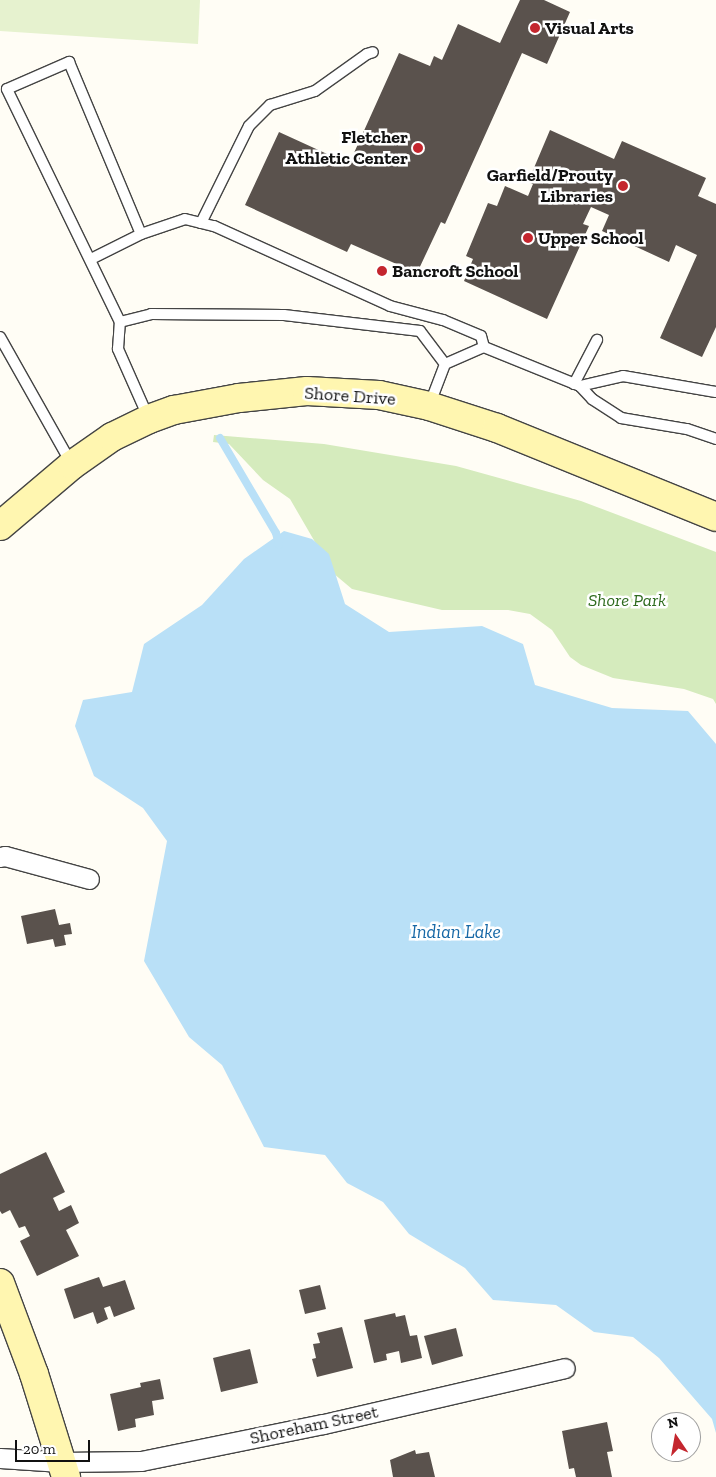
<!DOCTYPE html>
<style>
body{margin:0}
#map{position:relative;width:716px;height:1477px;overflow:hidden;background:#fffdf5;font-family:"Zilla Slab",serif}
div>[style]{position:absolute}
.green>*{inset:0;background:#d5ebbd}
.pitch>*{inset:0;background:#e6f2cf}
.water>*{inset:0;background:#b9e0f7}
.stream>*{height:8px;margin:-4px;padding:0 4px;transform-origin:4px;border-radius:4px;background:#b9e0f7}
.building>*{inset:0;background:#5a524d}
.roads{filter:drop-shadow(1px 0 #444) drop-shadow(-1px 0 #444) drop-shadow(0 1px #444) drop-shadow(0 -1px #444)}
.service>*{height:10px;margin:-5px;padding:0 5px;transform-origin:5px;border-radius:5px;background:#fff}
.minor>*{height:19px;margin:-9.5px;padding:0 9.5px;transform-origin:9.5px;border-radius:9.5px;background:#fff}
.secondary>*{height:28px;margin:-14px;padding:0 14px;transform-origin:14px;border-radius:14px;background:#fff6b0}
.dots>*{width:14px;height:14px;translate:-50% -50%;box-sizing:border-box;border:2px solid #fff;border-radius:50%}
span{translate:-50% -50%;white-space:nowrap;text-align:center;line-height:1.15;-webkit-text-stroke:5px #fff;paint-order:stroke}
.poi-label{font-size:18px;color:#111;font-weight:700}
.left{translate:0 -50%;text-align:left}
.right{translate:-100% -50%;text-align:right}
.street-label{font-size:18px;color:#111}
.park-label{font-size:18px;color:#2f6b1f;font-style:italic}
.water-label{font-size:19px;color:#1768a6;font-style:italic}
.north{position:absolute;left:651px;top:1412px;width:50px;height:50px;box-sizing:border-box;background:#fff;border:1px solid #a0a0a0;border-radius:50%;rotate:348deg;font-size:14px;font-weight:700;line-height:20px;text-align:center;color:#111}
.north::after{content:'';display:block;margin:auto;width:18px;height:22px;background:#c4262e;clip-path:polygon(50% 0,100% 100%,50% 72%,0 100%)}
.scale{position:absolute;left:15px;top:1440px;width:75px;height:22px;box-sizing:border-box;border:2px solid #111;border-top:0;padding-left:6px;font-size:15px;line-height:18px;white-space:nowrap;color:#111;-webkit-text-stroke:4px #fff;paint-order:stroke}
</style>
<div id="map">
<div class="green">
<i style="clip-path:polygon(214px 435px,324px 444px,456px 466px,581px 501px,716px 552px,716px 704px,713px 699px,684px 689px,613px 678px,581px 665px,570px 657px,552px 630px,530px 614px,508px 610px,442px 610px,352px 589px,333px 573px,290px 499px,263px 480px,229px 444px,213px 442px)"></i>
</div>
<div class="pitch">
<i style="clip-path:polygon(0 0,200px 0,198px 44px,0 31px)"></i>
</div>
<div class="water">
<i style="clip-path:polygon(284px 531px,312px 539px,329px 554px,345px 604px,389px 632px,482px 626px,523px 644px,535px 685px,612px 708px,688px 711px,716px 744px,716px 1433px,712px 1419px,659px 1358px,633px 1337px,594px 1332px,556px 1305px,493px 1300px,465px 1268px,409px 1234px,383px 1202px,347px 1183px,325px 1155px,264px 1147px,222px 1065px,189px 1037px,144px 961px,167px 841px,143px 808px,94px 776px,75px 726px,83px 700px,132px 692px,144px 644px,202px 605px,244px 559px)"></i>
</div>
<div class="stream">
<i style="left:220px;top:438px;width:110px;rotate:59.5deg"></i>
<i style="left:276px;top:533px;width:12px;rotate:76deg"></i>
</div>
<div class="building">
<i style="clip-path:polygon(520px 0,544px 0,570px 12px,547px 64px,522px 53px,445px 224px,441px 222px,417px 273px,351px 244px,347px 252px,245px 205px,279px 132px,349px 164px,399px 53px,430px 66px,434px 56px,442px 60px,458px 24px,500px 43px)"></i>
<i style="clip-path:polygon(550px 130px,614px 159px,622px 141px,706px 178px,698px 196px,716px 204px,716px 327px,702px 357px,660px 338px,697px 255px,676px 245px,669px 262px,602px 231px,609px 215px,591px 207px,583px 224px,589px 226px,547px 319px,464px 281px,473px 259px,466px 256px,488px 203px,497px 206px,505px 186px,528px 196px,533px 184px,528px 182px)"></i>
<i style="clip-path:polygon(55px 909px,59px 925px,70px 923px,72px 934px,64px 935px,66px 945px,55px 947px,53px 939px,27px 944px,21px 916px)"></i>
<i style="clip-path:polygon(46px 1152px,65px 1192px,53px 1198px,59px 1211px,71px 1205px,79px 1223px,66px 1230px,79px 1256px,37px 1276px,20px 1241px,30px 1236px,25px 1226px,19px 1228px,10px 1210px,2px 1214px,0 1211px,0 1174px)"></i>
<i style="clip-path:polygon(99px 1277px,103px 1287px,125px 1280px,135px 1309px,114px 1317px,110px 1306px,104px 1308px,108px 1319px,97px 1324px,93px 1312px,74px 1319px,64px 1289px)"></i>
<i style="clip-path:polygon(320px 1285px,326px 1309px,305px 1314px,299px 1290px)"></i>
<i style="clip-path:polygon(395px 1313px,396px 1317px,405px 1315px,410px 1336px,417px 1335px,422px 1358px,401px 1363px,399px 1351px,386px 1354px,387px 1360px,374px 1363px,364px 1320px)"></i>
<i style="clip-path:polygon(342px 1327px,353px 1368px,317px 1377px,312px 1359px,316px 1358px,313px 1344px,320px 1343px,317px 1333px)"></i>
<i style="clip-path:polygon(456px 1328px,463px 1356px,432px 1365px,424px 1336px)"></i>
<i style="clip-path:polygon(250px 1349px,258px 1383px,221px 1392px,213px 1358px)"></i>
<i style="clip-path:polygon(160px 1379px,164px 1399px,152px 1401px,154px 1415px,135px 1419px,136px 1427px,118px 1431px,110px 1394px,141px 1387px,140px 1383px)"></i>
<i style="clip-path:polygon(607px 1422px,613px 1451px,607px 1452px,612px 1477px,576px 1477px,574px 1468px,569px 1469px,562px 1431px)"></i>
<i style="clip-path:polygon(415px 1450px,416px 1454px,429px 1452px,435px 1477px,393px 1477px,390px 1460px)"></i>
</div>
<div class="roads">
<div class="service">
<i style="left:201px;top:223px;width:108px;rotate:-63.7deg"></i>
<i style="left:249px;top:126px;width:30px;rotate:-45deg"></i>
<i style="left:270px;top:105px;width:47px;rotate:-17.3deg"></i>
<i style="left:315px;top:91px;width:64px;rotate:-35.4deg"></i>
<i style="left:367px;top:54px;width:6px;rotate:-18deg"></i>
<i style="left:91px;top:259px;width:56px;rotate:-26.6deg"></i>
<i style="left:120px;top:322px;width:259px;rotate:-115.9deg"></i>
<i style="left:7px;top:89px;width:68px;rotate:-23.5deg"></i>
<i style="left:69px;top:62px;width:186px;rotate:67.3deg"></i>
<i style="left:141px;top:234px;width:46px;rotate:-18.8deg"></i>
<i style="left:185px;top:219px;width:30px;rotate:14deg"></i>
<i style="left:214px;top:226px;width:193px;rotate:24.4deg"></i>
<i style="left:390px;top:306px;width:55px;rotate:14.8deg"></i>
<i style="left:443px;top:320px;width:41px;rotate:22.8deg"></i>
<i style="left:481px;top:336px;width:11px;rotate:75deg"></i>
<i style="left:0;top:337px;width:147px;rotate:60.6deg"></i>
<i style="left:574px;top:384px;width:50px;rotate:-62.4deg"></i>
<i style="left:580px;top:386px;width:44px;rotate:-13.1deg"></i>
<i style="left:623px;top:376px;width:94px;rotate:9.8deg"></i>
<i style="left:429px;top:406px;width:45px;rotate:-69.1deg"></i>
<i style="left:445px;top:364px;width:43px;rotate:-23.6deg"></i>
<i style="left:484px;top:347px;width:104px;rotate:22.1deg"></i>
<i style="left:580px;top:386px;width:18px;rotate:47deg"></i>
<i style="left:592px;top:399px;width:35px;rotate:33deg"></i>
<i style="left:621px;top:418px;width:67px;rotate:9.5deg"></i>
<i style="left:687px;top:429px;width:31px;rotate:19deg"></i>
<i style="left:149px;top:419px;width:77px;rotate:-113.9deg"></i>
<i style="left:118px;top:349px;width:27px;rotate:-86deg"></i>
<i style="left:120px;top:322px;width:32px;rotate:-14deg"></i>
<i style="left:151px;top:314px;width:133px;rotate:0.4deg"></i>
<i style="left:284px;top:315px;width:137px;rotate:6.7deg"></i>
<i style="left:420px;top:331px;width:41px;rotate:52.9deg"></i>
</div>
<div class="minor">
<i style="left:0;top:857px;width:5px;rotate:-11deg"></i>
<i style="left:5px;top:856px;width:87px;rotate:15.3deg"></i>
<i style="left:0;top:1458px;width:61px;rotate:3.8deg"></i>
<i style="left:61px;top:1462px;width:80px;rotate:-0.7deg"></i>
<i style="left:141px;top:1461px;width:186px;rotate:-11.5deg"></i>
<i style="left:323px;top:1424px;width:248px;rotate:-13deg"></i>
</div>
<div class="secondary">
<i style="left:0;top:526px;width:94px;rotate:-40.3deg"></i>
<i style="left:72px;top:465px;width:49px;rotate:-35deg"></i>
<i style="left:112px;top:437px;width:41px;rotate:-25.9deg"></i>
<i style="left:149px;top:419px;width:27px;rotate:-20deg"></i>
<i style="left:174px;top:410px;width:66px;rotate:-10.5deg"></i>
<i style="left:239px;top:398px;width:68px;rotate:-5.9deg"></i>
<i style="left:307px;top:391px;width:72px;rotate:3.2deg"></i>
<i style="left:379px;top:395px;width:51px;rotate:12.4deg"></i>
<i style="left:429px;top:406px;width:71px;rotate:17.9deg"></i>
<i style="left:497px;top:428px;width:236px;rotate:22.1deg"></i>
<i style="left:0;top:1283px;width:97px;rotate:69.5deg"></i>
<i style="left:34px;top:1374px;width:108px;rotate:72.7deg"></i>
</div>
</div>
<div class="dots">
<i style="left:535px;top:28px;background:#c4262e"></i>
<i style="left:418px;top:148px;background:#c4262e"></i>
<i style="left:623px;top:186px;background:#c4262e"></i>
<i style="left:528px;top:238px;background:#c4262e"></i>
<i style="left:382px;top:271px;background:#c4262e"></i>
</div>
<div class="poi-label">
<span class="left" style="left:545px;top:28px">Visual Arts</span>
<span class="right" style="left:408px;top:148px">Fletcher<br>Athletic Center</span>
<span class="right" style="left:613px;top:186px">Garfield/Prouty<br>Libraries</span>
<span class="left" style="left:538px;top:238px">Upper School</span>
<span class="left" style="left:392px;top:271px">Bancroft School</span>
</div>
<div class="street-label">
<span style="left:350px;top:396px;rotate:4deg">Shore Drive</span>
<span style="left:314px;top:1425px;rotate:-12deg">Shoreham Street</span>
</div>
<div class="park-label">
<span style="left:627px;top:600px">Shore Park</span>
</div>
<div class="water-label">
<span style="left:456px;top:932px">Indian Lake</span>
</div>
<div class="north">N</div>
<div class="scale">20 m</div>
</div>
